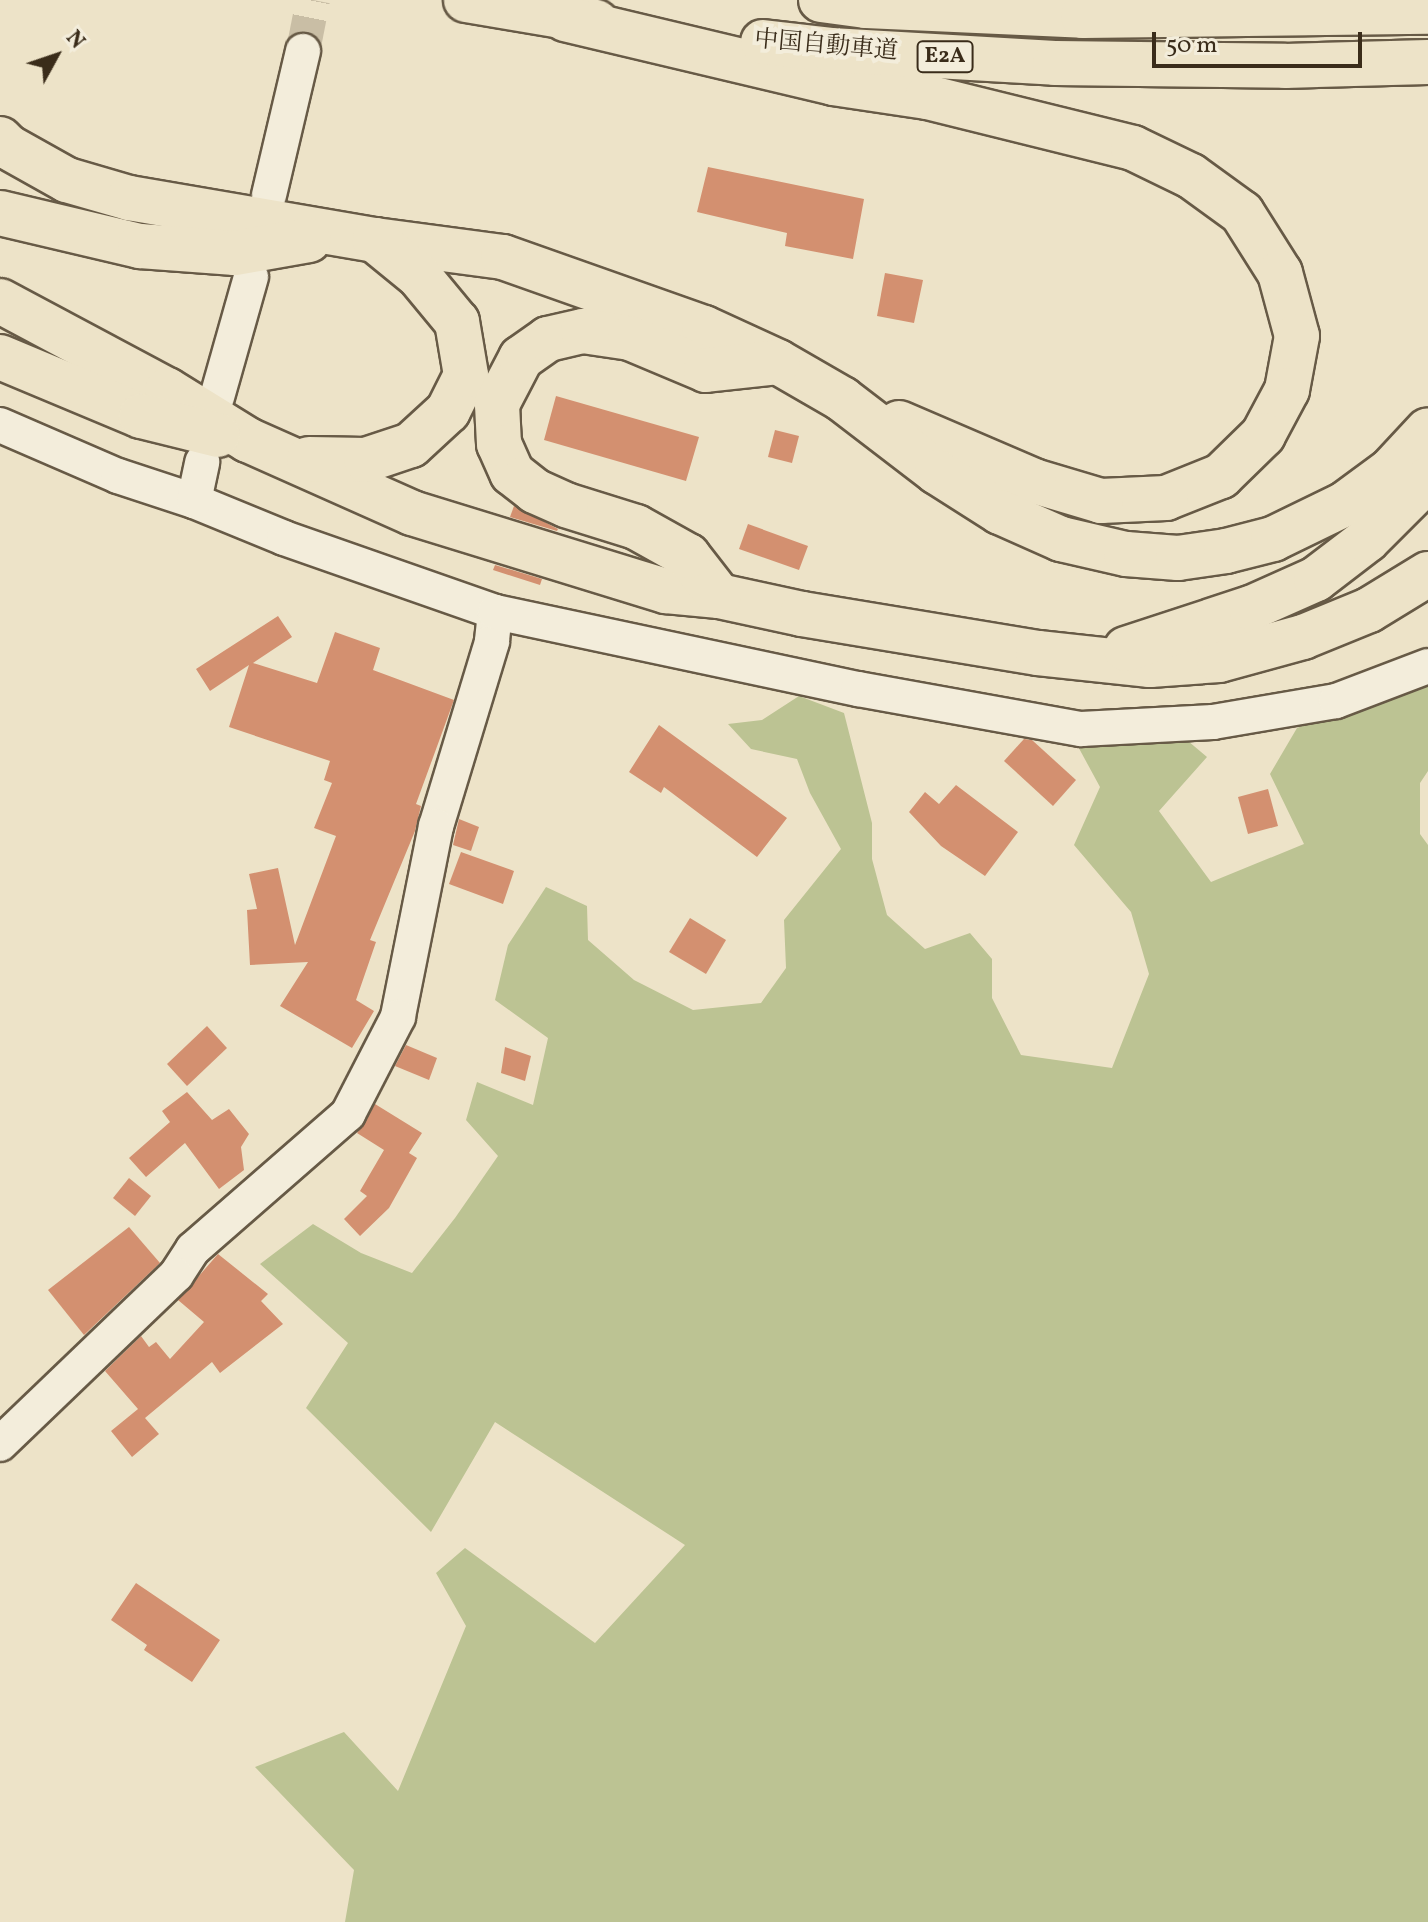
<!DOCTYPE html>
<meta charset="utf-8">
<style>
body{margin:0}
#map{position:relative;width:1428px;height:1922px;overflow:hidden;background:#ede3c8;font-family:Vollkorn,"Noto Serif JP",serif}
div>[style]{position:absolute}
.green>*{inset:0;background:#bcc393}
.building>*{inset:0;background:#d39070}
.street-tunnel>*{height:34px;margin-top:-17px;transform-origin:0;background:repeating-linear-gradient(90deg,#c9bea5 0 34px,transparent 0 51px)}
.roads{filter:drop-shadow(2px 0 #675a46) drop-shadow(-2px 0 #675a46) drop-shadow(0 2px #675a46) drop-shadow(0 -2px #675a46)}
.street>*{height:34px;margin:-17px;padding:0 17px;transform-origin:17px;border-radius:17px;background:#f3eddb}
.highway>*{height:44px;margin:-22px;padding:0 22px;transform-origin:22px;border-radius:22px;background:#ede3c8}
span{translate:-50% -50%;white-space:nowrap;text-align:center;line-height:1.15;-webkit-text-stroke:8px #f3eddb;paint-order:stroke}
.shield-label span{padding:2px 6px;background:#f3eddb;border:2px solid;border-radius:6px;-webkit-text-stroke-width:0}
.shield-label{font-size:22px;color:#3a2c1a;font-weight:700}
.street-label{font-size:24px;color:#3a2c1a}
.north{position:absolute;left:16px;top:16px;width:80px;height:80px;-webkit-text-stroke:6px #f3eddb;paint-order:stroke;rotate:50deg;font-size:22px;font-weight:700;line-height:32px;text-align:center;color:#3a2c1a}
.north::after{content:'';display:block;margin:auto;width:28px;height:36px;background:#3a2c1a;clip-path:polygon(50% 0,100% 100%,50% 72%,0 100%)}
.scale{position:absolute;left:1152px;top:32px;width:210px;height:36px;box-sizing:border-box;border:4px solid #3a2c1a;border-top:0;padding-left:10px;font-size:24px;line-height:28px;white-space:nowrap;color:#3a2c1a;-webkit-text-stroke:6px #f3eddb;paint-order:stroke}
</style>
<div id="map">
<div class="green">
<i style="clip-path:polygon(1428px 680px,1428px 771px,1420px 783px,1420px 834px,1428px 845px,1428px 1922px,345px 1922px,354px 1870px,255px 1767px,344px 1732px,398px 1791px,466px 1626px,436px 1573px,465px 1548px,595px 1643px,685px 1545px,495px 1422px,431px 1532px,306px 1408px,348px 1343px,260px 1264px,313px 1224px,361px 1253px,412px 1273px,455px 1218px,498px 1156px,466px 1120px,477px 1082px,533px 1105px,548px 1038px,495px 1000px,508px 945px,546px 887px,587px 906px,588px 940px,634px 980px,693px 1010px,761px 1003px,786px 968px,784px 920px,841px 849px,810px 793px,797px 759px,751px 749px,728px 724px,762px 720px,799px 696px,844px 713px,872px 823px,872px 859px,887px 915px,925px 949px,970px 933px,992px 959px,992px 998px,1021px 1055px,1112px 1068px,1149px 974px,1131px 912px,1074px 845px,1100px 787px,1075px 741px,1188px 741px,1207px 757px,1159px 811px,1211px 882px,1304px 844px,1270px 774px,1297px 728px)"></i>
</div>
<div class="building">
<i style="clip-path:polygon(708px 167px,864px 199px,853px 259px,785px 246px,787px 233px,697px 212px)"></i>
<i style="clip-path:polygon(885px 273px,923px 280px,914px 323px,877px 316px)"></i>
<i style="clip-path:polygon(556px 396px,699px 437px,686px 481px,544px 440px)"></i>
<i style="clip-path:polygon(775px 430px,799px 436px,792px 463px,768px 457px)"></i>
<i style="clip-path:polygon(514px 506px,558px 529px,557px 531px,510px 517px)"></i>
<i style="clip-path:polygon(748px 524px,808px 546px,799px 570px,739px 549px)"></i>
<i style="clip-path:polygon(495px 565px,542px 579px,540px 585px,493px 570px)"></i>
<i style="clip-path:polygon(278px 616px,292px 637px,253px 663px,317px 683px,335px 632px,380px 648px,373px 670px,454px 700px,416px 804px,421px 806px,415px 831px,370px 940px,376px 942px,356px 1000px,374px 1011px,352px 1048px,280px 1006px,308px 962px,250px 965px,247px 910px,257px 909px,249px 874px,278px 868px,295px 945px,336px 836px,314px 828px,332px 783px,324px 780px,330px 761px,229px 727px,249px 665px,210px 691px,196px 669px)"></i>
<i style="clip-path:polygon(659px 725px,787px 818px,757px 857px,664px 787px,661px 793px,629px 772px)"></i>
<i style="clip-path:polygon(1024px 739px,1032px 740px,1076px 780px,1053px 806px,1004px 761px)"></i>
<i style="clip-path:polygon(956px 785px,1018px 832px,985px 876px,941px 846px,909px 812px,925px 792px,939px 804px)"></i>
<i style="clip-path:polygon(1268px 789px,1278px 826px,1248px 834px,1238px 797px)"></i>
<i style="clip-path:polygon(459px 819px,479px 827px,471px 851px,453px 845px)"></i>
<i style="clip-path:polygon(461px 852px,514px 871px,503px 904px,449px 884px)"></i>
<i style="clip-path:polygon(690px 918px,726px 940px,706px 974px,669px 952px)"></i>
<i style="clip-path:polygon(207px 1026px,227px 1048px,187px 1086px,167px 1064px)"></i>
<i style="clip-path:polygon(406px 1045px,437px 1058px,429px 1080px,395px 1066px)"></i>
<i style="clip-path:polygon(505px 1047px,531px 1056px,525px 1081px,501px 1073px)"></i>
<i style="clip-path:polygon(187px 1092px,212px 1120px,229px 1109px,249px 1134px,241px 1147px,244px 1170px,219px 1189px,185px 1143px,146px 1177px,129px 1158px,170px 1122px,162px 1111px)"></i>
<i style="clip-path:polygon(375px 1104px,422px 1133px,409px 1153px,417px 1158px,389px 1208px,360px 1236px,344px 1219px,367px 1196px,360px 1191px,384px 1150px,357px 1133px)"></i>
<i style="clip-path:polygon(129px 1178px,151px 1196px,135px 1216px,113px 1198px)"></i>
<i style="clip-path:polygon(129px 1227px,160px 1263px,84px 1335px,48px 1290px)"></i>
<i style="clip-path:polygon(218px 1254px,268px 1294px,261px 1301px,283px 1324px,220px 1373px,212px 1362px,145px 1418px,159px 1434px,132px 1457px,111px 1431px,138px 1409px,105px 1371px,141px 1336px,149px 1347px,156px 1342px,170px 1359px,204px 1322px,178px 1300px)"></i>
<i style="clip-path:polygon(136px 1583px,220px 1640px,192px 1682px,144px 1650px,147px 1645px,111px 1620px)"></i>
</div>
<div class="street-tunnel">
<i style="left:303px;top:51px;width:52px;rotate:-78.9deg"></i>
</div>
<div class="roads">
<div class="street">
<i style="left:269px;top:195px;width:148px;rotate:-76.7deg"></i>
<i style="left:217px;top:397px;width:125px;rotate:-74.2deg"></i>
<i style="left:0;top:425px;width:129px;rotate:23.4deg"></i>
<i style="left:118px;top:476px;width:80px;rotate:18.2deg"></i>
<i style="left:194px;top:501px;width:97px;rotate:22.3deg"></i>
<i style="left:284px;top:538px;width:224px;rotate:19.3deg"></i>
<i style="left:495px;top:612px;width:30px;rotate:96deg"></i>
<i style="left:492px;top:642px;width:192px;rotate:106.9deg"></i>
<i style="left:436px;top:826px;width:195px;rotate:101.3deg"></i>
<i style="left:398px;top:1017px;width:109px;rotate:117.3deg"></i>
<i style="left:348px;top:1114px;width:206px;rotate:138.9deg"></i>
<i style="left:193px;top:1249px;width:31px;rotate:123deg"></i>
<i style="left:176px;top:1275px;width:244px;rotate:136.2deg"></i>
<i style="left:194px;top:501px;width:40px;rotate:-78deg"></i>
<i style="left:495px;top:612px;width:371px;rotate:12deg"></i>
<i style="left:858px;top:689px;width:227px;rotate:10.2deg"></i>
<i style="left:1081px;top:729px;width:132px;rotate:-3deg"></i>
<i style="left:1213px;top:722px;width:125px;rotate:-9.7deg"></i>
<i style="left:1336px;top:701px;width:98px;rotate:-20.8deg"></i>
</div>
<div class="highway">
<i style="left:466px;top:0;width:132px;rotate:9.6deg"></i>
<i style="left:821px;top:0;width:45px;rotate:7.6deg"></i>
<i style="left:866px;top:6px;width:217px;rotate:2.6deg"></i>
<i style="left:1083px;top:16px;width:345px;rotate:-0.7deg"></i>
<i style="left:565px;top:19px;width:276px;rotate:13.4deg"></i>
<i style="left:833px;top:83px;width:95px;rotate:8.5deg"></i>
<i style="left:927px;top:97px;width:212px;rotate:13.9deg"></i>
<i style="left:1133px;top:148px;width:64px;rotate:25.8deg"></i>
<i style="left:1191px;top:176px;width:63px;rotate:36deg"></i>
<i style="left:1242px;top:213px;width:71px;rotate:57.7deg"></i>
<i style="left:1280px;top:273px;width:65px;rotate:74.9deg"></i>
<i style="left:1297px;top:336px;width:55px;rotate:100.5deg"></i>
<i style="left:1287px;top:390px;width:51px;rotate:118.1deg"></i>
<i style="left:1263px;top:435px;width:59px;rotate:135.7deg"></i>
<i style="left:1221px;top:476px;width:59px;rotate:158.2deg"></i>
<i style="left:1166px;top:498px;width:65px;rotate:177.4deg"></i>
<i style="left:1101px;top:501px;width:70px;rotate:-163.4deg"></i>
<i style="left:1034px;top:481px;width:147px;rotate:-156.8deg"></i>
<i style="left:763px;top:42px;width:68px;rotate:6.7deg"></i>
<i style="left:831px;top:50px;width:224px;rotate:3.3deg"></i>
<i style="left:1055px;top:63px;width:230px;rotate:0.7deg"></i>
<i style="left:1285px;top:66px;width:143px;rotate:-1.6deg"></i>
<i style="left:0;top:139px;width:11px;rotate:45deg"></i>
<i style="left:8px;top:147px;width:68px;rotate:29.2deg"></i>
<i style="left:67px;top:180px;width:65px;rotate:16.2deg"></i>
<i style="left:129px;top:198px;width:250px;rotate:9.7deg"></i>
<i style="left:375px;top:240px;width:129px;rotate:7.6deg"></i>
<i style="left:503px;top:257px;width:213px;rotate:19.5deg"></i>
<i style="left:704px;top:328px;width:81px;rotate:24.7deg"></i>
<i style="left:778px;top:362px;width:74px;rotate:30deg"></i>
<i style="left:842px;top:399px;width:120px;rotate:37.5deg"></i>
<i style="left:937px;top:472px;width:75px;rotate:32.4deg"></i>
<i style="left:1000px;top:512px;width:67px;rotate:23.9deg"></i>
<i style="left:1061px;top:539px;width:67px;rotate:13deg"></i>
<i style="left:1126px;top:554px;width:52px;rotate:4.4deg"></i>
<i style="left:1178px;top:558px;width:49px;rotate:-8.3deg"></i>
<i style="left:1226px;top:551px;width:49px;rotate:-14.3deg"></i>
<i style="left:1273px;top:539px;width:80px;rotate:-25.9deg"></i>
<i style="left:1345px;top:504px;width:57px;rotate:-36.5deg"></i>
<i style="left:1391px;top:470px;width:54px;rotate:-47.2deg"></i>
<i style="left:0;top:213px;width:144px;rotate:13.3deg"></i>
<i style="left:140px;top:246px;width:95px;rotate:4.2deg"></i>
<i style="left:235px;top:253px;width:75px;rotate:-10deg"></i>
<i style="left:0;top:301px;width:189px;rotate:28.1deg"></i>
<i style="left:167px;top:390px;width:95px;rotate:31.7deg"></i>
<i style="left:248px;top:440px;width:180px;rotate:24deg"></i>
<i style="left:412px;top:513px;width:266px;rotate:17.1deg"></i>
<i style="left:666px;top:591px;width:53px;rotate:5.4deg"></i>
<i style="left:719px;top:596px;width:85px;rotate:12.2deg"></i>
<i style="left:802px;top:614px;width:239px;rotate:9.4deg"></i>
<i style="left:1038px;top:653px;width:113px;rotate:6.1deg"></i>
<i style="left:1150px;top:665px;width:69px;rotate:-4.1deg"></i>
<i style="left:1219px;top:660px;width:87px;rotate:-15.3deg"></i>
<i style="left:1303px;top:637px;width:71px;rotate:-22.2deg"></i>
<i style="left:1369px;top:610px;width:69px;rotate:-31.4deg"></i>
<i style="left:0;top:357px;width:153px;rotate:22.7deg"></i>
<i style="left:141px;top:416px;width:79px;rotate:13.9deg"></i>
<i style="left:309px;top:459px;width:57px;rotate:1deg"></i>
<i style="left:366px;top:460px;width:47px;rotate:-18.4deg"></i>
<i style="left:411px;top:445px;width:50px;rotate:-42.6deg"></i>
<i style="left:448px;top:411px;width:40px;rotate:-63.4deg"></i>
<i style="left:466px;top:375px;width:54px;rotate:-99.6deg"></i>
<i style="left:457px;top:322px;width:60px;rotate:-129.6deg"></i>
<i style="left:419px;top:276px;width:57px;rotate:-140.7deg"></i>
<i style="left:719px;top:596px;width:51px;rotate:-127.8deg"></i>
<i style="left:688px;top:556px;width:60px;rotate:-150.9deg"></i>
<i style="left:636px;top:527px;width:73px;rotate:-162.6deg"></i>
<i style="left:566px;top:505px;width:34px;rotate:-156deg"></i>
<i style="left:535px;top:491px;width:29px;rotate:-142deg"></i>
<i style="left:512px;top:473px;width:32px;rotate:-114deg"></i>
<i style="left:499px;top:444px;width:40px;rotate:-92.9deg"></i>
<i style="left:497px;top:404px;width:52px;rotate:-62.4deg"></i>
<i style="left:521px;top:358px;width:33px;rotate:-35deg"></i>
<i style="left:548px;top:339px;width:36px;rotate:-13deg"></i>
<i style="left:583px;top:331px;width:48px;rotate:8.5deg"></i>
<i style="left:630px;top:338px;width:82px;rotate:22.8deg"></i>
<i style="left:706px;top:370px;width:72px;rotate:-6.3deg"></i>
<i style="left:1126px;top:649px;width:132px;rotate:-18.2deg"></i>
<i style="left:1251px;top:608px;width:71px;rotate:-24deg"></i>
<i style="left:1316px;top:579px;width:64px;rotate:-37.4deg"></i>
<i style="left:1367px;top:540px;width:86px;rotate:-45deg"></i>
</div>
</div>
<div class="shield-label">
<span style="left:945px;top:57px">E2A</span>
</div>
<div class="street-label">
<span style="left:826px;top:47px;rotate:5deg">中国自動車道</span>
</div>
<div class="north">N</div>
<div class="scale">50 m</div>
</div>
